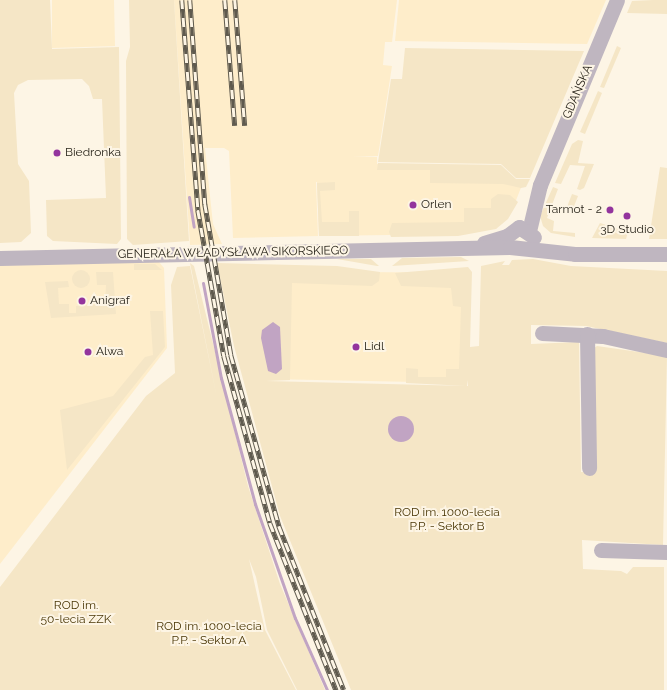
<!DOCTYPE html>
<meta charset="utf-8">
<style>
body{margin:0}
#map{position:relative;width:667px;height:690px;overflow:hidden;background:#fdf5e5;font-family:Raleway,sans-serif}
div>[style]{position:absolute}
.built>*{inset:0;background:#feedca}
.green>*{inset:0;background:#f5e6c6}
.round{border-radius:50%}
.water>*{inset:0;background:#c1a4c3}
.stream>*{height:3px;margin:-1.5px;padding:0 1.5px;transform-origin:1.5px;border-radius:1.5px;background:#c1a4c3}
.minor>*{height:15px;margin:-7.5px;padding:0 7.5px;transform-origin:7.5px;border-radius:7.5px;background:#bfb6c0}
.rail>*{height:4.5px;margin-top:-2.25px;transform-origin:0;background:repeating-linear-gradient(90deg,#fdf5e5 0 9px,#5f5a4e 0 18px);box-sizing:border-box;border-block:1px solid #5f5a4e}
.dots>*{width:11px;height:11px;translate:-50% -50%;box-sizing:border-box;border:2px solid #fdf5e5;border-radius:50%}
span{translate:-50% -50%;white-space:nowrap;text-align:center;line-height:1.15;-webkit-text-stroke:4px #fdf5e5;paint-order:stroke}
.street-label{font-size:12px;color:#231f15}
.poi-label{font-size:12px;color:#231f15}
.left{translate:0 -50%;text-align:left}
.right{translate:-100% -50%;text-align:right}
.park-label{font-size:12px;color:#493605}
</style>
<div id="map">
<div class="built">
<i style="clip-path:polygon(52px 0,114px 0,115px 46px,52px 48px)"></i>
<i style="clip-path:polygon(174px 0,397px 0,392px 42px,385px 42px,383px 65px,392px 66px,378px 156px,353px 157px,377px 157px,377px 164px,500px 166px,522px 185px,515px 203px,461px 234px,319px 236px,317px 182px,343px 182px,316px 182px,318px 236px,233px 238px,229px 151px,224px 148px,205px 148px,213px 224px,222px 244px,190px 245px)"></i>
<i style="clip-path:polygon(399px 0,606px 0,587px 44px,395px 41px)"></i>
<i style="clip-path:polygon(159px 262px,164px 268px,167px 348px,0 564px,0 264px)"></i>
<i style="clip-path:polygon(255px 271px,471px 273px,466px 383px,267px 379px)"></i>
</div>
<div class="green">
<i style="clip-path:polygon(0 0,50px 0,52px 49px,119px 47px,121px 239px,117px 244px,53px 241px,47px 236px,46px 200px,106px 198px,102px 99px,93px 99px,89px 86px,82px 79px,28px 80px,18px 85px,14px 93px,18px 164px,29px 181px,31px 233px,21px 242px,0 243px)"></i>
<i style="clip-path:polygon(129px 0,174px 0,189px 241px,133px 245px,127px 239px,126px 61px,130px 47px)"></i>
<i style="clip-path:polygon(653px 0,667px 0,667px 14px,627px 13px,632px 1px)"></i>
<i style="clip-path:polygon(617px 46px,621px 48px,604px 88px,600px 87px)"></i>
<i style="clip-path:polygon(405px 48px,584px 51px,530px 178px,516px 178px,501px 164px,378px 162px,391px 79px,402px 79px)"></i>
<i style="clip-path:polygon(598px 91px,602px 93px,585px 134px,580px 132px)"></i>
<i style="clip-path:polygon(578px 140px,583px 141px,578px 163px,594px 164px,584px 188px,580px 190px,577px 189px,585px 166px,570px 165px,561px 184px,555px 183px,572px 144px)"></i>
<i style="clip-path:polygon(378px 163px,501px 165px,516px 179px,530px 179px,526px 187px,521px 188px,503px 184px,430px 183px,430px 170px,377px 170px)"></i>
<i style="clip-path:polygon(660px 167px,667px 168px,667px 239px,649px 239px)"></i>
<i style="clip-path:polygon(335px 182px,335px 190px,320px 191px,322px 222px,349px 222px,349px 211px,359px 211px,359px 236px,319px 236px,317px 183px)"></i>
<i style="clip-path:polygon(553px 187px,558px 189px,547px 218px,554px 221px,553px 231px,575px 233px,575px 237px,551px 233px,543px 226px,540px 216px)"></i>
<i style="clip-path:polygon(498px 194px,510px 195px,518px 202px,508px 219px,496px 229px,458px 236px,391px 237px,389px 232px,392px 223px,464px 222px,464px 208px,491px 208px,491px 199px)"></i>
<i style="clip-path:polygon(572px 194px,578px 196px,571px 214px,565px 212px)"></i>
<i style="clip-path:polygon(600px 223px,628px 232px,626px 239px,592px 238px)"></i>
<i style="clip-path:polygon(461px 257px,469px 261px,392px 266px,402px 258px)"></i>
<i style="clip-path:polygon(337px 259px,371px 259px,379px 266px,377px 266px)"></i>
<i style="clip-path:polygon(533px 259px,571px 266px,667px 271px,667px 343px,586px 326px,531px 325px,531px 344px,579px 342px,581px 472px,594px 472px,593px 349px,597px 346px,667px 356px,663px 545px,582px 540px,583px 569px,621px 571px,627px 574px,633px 567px,664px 567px,664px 690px,351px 690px,280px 516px,234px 346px,217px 263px,337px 266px,380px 272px,379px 281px,372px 286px,292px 283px,290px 380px,266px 381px,468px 386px,468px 380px,467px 386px,406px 383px,406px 368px,418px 369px,418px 377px,446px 377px,446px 369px,459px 369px,461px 307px,453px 306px,451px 288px,401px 286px,395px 273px,468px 267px,472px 272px,470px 347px,479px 346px,481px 266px,505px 261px,502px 265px,509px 265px,512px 260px)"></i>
<i style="clip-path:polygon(190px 263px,194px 266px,248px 486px,280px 584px,325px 690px,297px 690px,267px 630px,256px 577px,249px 559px,265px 630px,296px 690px,0 690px,0 587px,146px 396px,175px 373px,171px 285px,177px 267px,190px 266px,217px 398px)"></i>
<i style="clip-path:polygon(134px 264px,155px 264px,162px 270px,134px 270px)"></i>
<i class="round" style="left:72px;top:270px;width:18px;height:18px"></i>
<i style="clip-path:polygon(96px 272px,113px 272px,116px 314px,51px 318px,45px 282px,68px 281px,69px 287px,58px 288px,59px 304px,69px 304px,69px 313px,76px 313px,76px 306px,105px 304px,106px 285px,97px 285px)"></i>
<i style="clip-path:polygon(150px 311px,163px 311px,165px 347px,67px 470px,60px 410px,113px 396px,145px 357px,153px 355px)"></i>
</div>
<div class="water">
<i style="clip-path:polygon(273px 322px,280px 327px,282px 369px,276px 374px,268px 371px,261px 338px,262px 330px)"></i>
<i class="round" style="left:388px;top:416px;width:26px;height:26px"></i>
</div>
<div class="stream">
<i style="left:189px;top:197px;width:30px;rotate:81deg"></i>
<i style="left:203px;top:283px;width:97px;rotate:79.3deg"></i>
<i style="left:221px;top:378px;width:131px;rotate:74.9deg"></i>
<i style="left:255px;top:504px;width:121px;rotate:70.7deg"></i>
<i style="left:295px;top:618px;width:79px;rotate:66deg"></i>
</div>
<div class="minor">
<i style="left:529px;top:231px;width:47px;rotate:-76.6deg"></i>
<i style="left:540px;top:185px;width:200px;rotate:-67.4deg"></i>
<i style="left:484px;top:243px;width:24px;rotate:-17deg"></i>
<i style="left:507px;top:236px;width:15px;rotate:-37deg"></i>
<i style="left:519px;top:227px;width:18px;rotate:34deg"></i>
<i style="left:0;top:258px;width:510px;rotate:-1.24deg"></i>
<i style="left:510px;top:247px;width:65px;rotate:6.1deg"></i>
<i style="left:575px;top:254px;width:92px"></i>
<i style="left:542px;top:333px;width:61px;rotate:2.8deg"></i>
<i style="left:603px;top:336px;width:66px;rotate:12.3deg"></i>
<i style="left:587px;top:334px;width:134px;rotate:89.1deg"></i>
<i style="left:601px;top:550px;width:66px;rotate:1.7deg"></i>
</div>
<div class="rail">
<i style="left:182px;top:0;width:211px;rotate:85.6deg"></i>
<i style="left:198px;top:210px;width:148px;rotate:79.9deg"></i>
<i style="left:224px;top:356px;width:173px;rotate:74.6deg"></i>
<i style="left:270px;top:523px;width:180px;rotate:68.4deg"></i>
<i style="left:190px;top:0;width:205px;rotate:85.8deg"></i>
<i style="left:205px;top:204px;width:153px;rotate:80.2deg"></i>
<i style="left:231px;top:355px;width:178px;rotate:74.3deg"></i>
<i style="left:279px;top:526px;width:176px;rotate:68.4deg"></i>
<i style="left:225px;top:0;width:126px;rotate:85.5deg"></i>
<i style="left:235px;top:0;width:126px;rotate:85.5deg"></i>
</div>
<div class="dots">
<i style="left:57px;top:153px;background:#93349d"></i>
<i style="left:413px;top:205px;background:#93349d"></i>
<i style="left:610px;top:210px;background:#93349d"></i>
<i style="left:627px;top:216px;background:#93349d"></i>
<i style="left:82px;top:301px;background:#93349d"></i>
<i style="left:356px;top:347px;background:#93349d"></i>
<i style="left:88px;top:352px;background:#93349d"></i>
</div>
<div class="street-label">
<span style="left:578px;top:92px;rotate:-67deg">GDAŃSKA</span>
<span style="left:233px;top:253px;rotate:-1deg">GENERAŁA WŁADYSŁAWA SIKORSKIEGO</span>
</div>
<div class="poi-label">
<span class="left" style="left:65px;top:153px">Biedronka</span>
<span class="left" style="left:421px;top:205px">Orlen</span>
<span class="right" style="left:602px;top:210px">Tarmot - 2</span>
<span style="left:627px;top:230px">3D Studio</span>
<span class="left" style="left:90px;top:301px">Anigraf</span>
<span class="left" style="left:364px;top:347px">Lidl</span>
<span class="left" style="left:96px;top:352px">Alwa</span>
</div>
<div class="park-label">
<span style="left:447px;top:520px">ROD im. 1000-lecia<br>P.P. - Sektor B</span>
<span style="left:76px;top:613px">ROD im.<br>50-lecia ZZK</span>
<span style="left:209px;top:634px">ROD im. 1000-lecia<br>P.P. - Sektor A</span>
</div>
</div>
